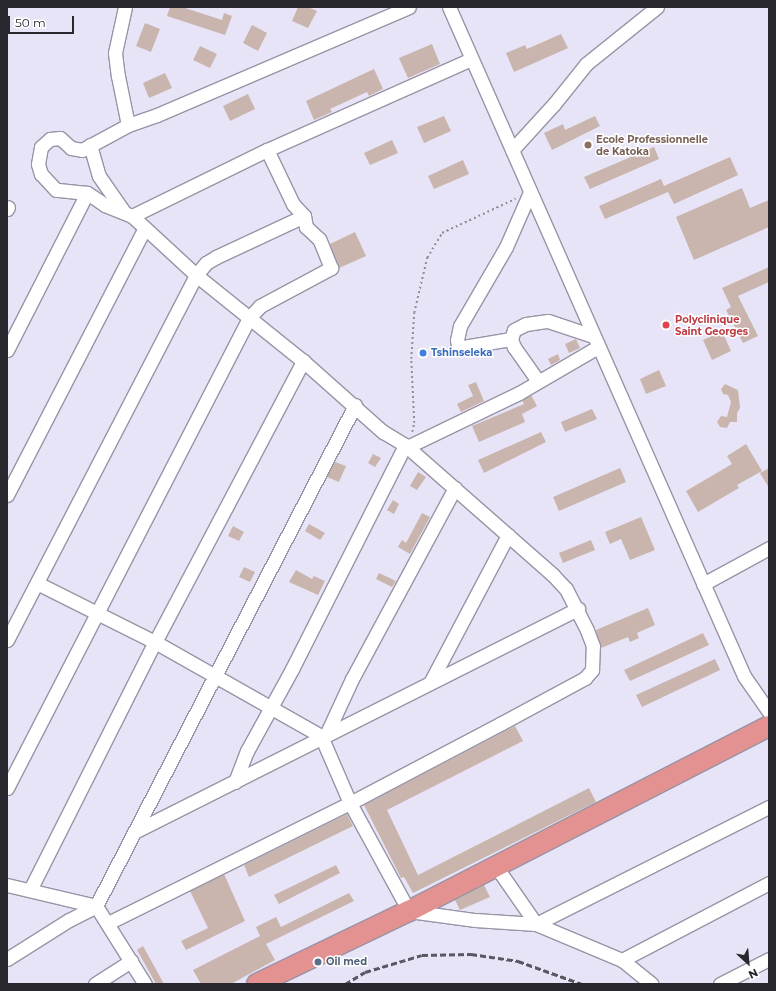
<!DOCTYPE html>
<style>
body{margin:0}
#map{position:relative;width:776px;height:991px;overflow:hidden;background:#e8e4f7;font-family:Montserrat,sans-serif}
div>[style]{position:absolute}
.building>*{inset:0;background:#c9b5ae}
.path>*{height:1.5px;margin-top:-0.75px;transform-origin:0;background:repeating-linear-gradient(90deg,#908d9b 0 2px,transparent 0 5px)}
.roads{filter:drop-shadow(1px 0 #9894a5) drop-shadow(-1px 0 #9894a5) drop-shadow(0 1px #9894a5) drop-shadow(0 -1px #9894a5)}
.minor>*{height:13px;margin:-6.5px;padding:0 6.5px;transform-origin:6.5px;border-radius:6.5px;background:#fff}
.highway>*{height:20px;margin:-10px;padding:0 10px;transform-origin:10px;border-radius:10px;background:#e39191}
.rail>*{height:2.5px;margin-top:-1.25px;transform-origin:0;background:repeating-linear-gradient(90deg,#595862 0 6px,transparent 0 9px)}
.dots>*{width:11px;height:11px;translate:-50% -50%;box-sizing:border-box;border:2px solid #fff;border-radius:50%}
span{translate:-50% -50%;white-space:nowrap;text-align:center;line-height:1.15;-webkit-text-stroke:3px #fff;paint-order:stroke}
.education-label{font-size:10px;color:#785e54;font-weight:700}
.left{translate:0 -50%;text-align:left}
.health-label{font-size:10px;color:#be3a42;font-weight:700}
.shop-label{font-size:10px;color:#366cbe;font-weight:700}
.service-label{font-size:10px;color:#4e5e75;font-weight:700}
.frame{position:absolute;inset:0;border:8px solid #28272e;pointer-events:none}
.north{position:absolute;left:728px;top:943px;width:40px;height:40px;-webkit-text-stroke:3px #fff;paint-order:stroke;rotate:154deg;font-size:11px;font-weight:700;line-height:16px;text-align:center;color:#28272e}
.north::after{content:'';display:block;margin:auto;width:14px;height:18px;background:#28272e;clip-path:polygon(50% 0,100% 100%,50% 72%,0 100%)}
.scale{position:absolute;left:8px;top:16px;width:66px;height:18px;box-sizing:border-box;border:2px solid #28272e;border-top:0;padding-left:5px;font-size:12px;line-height:14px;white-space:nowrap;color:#28272e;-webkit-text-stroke:3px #fff;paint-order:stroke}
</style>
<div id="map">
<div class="building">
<i style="clip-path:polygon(170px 7px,182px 7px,222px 20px,224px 13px,232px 16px,225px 35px,167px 16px)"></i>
<i style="clip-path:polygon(298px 7px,308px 7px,317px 11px,308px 28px,292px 21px)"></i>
<i style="clip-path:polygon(145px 23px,160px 29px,151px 52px,136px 46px)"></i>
<i style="clip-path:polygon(252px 25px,267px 33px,258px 51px,243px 43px)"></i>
<i style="clip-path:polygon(561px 34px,568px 48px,514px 72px,506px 53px,525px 45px,527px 49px)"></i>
<i style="clip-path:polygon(432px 44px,440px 64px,408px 78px,399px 58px)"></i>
<i style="clip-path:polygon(200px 46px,217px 54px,210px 68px,193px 60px)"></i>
<i style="clip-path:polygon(374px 69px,383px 89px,369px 96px,367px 92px,330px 109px,332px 112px,314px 120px,306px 101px)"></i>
<i style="clip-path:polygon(165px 73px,172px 88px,149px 98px,143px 83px)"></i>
<i style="clip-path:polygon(248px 94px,255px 109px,230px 121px,223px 106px)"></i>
<i style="clip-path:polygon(444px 116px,451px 131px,424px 143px,417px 127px)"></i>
<i style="clip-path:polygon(595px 116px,600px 126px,552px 150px,544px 133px,563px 124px,565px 130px)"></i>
<i style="clip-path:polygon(392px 140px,398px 153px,370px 165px,364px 153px)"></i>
<i style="clip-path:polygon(654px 147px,659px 159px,590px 189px,584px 177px)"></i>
<i style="clip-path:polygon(730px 157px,738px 175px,674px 204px,668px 192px,605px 219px,599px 206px,661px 179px,664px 186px)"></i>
<i style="clip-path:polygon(463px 160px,469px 174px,434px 189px,428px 176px)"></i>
<i style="clip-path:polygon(742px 188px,750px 208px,769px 200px,769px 227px,694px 260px,676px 217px)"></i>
<i style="clip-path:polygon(355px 232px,366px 256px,339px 268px,330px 244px)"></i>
<i style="clip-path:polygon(769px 267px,769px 282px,738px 296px,758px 336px,743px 343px,726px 310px,731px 307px,722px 288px)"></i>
<i style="clip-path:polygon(722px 331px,731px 351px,712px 360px,703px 340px)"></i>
<i style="clip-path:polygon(576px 339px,580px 348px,569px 353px,565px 344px)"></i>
<i style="clip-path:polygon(558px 354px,560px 360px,551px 365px,548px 359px)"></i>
<i style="clip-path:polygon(659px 370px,666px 386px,646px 394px,640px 379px)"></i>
<i style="clip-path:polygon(476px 382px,484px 401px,461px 412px,457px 404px,473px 396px,468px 385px)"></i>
<i style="clip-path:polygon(725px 384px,738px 390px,740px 408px,737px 413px,737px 422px,730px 422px,727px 428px,720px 427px,717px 422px,721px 416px,727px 417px,731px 402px,728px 395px,723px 394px,721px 389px)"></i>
<i style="clip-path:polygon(531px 395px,537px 406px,522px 414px,525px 422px,479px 442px,472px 426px,524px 404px,522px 400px)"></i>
<i style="clip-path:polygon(592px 409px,597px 419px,565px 432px,561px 422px)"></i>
<i style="clip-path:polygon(541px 432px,546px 442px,484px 473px,478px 460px)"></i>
<i style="clip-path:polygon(746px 444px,762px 471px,737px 485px,739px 488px,698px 512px,686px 491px,732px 464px,727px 456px)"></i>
<i style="clip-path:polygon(373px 454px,381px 458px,375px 467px,368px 463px)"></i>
<i style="clip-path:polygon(335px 462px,346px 466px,339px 482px,327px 477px)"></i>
<i style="clip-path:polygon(620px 468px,626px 482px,559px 511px,553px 497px)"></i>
<i style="clip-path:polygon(769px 468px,769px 488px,760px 473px)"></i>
<i style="clip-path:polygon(418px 472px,426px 477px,417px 490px,410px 486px)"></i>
<i style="clip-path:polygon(393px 500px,399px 504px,394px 514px,387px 510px)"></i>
<i style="clip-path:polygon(422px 513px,430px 517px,410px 554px,398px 547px,402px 540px,406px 543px)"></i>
<i style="clip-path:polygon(641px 517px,655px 550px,630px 560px,621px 539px,610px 544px,605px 532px)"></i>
<i style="clip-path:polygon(309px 524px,325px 533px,320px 540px,305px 531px)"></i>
<i style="clip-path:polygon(233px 526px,244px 532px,239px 541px,228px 536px)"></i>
<i style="clip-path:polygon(591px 540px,595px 550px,563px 563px,559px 553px)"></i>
<i style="clip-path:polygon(244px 567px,255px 572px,250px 582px,239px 577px)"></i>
<i style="clip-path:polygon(296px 570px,312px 579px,314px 576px,325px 581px,318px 595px,289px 582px)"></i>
<i style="clip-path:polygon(379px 573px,396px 581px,392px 587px,376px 579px)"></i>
<i style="clip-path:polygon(648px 608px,655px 625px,637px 633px,639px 638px,630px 642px,628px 637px,601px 648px,596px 630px)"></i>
<i style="clip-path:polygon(703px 633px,709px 645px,630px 681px,624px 670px)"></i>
<i style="clip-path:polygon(715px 659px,720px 670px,642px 707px,636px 695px)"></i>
<i style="clip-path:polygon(515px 726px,523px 741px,387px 810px,418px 875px,589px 788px,596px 802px,413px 893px,404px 877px,401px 878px,364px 805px)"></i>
<i style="clip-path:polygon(347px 814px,353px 826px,249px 877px,244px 865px)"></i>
<i style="clip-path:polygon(336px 865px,340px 873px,279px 904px,274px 895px)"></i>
<i style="clip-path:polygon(224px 874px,245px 921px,186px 950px,181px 941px,208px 928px,190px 891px)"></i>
<i style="clip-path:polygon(484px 885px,490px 897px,460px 910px,455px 900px)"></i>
<i style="clip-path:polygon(349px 893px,354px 901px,266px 944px,275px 960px,231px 984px,201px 984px,193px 970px,260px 936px,256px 927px,276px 917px,281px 927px)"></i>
<i style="clip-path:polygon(143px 946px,164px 984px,156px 984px,137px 950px)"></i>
</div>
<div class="path">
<i style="left:412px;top:432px;width:9px;rotate:-77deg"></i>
<i style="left:414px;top:423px;width:64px;rotate:-92.7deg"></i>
<i style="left:411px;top:359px;width:46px;rotate:-86.3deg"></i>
<i style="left:414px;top:313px;width:57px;rotate:-76.7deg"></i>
<i style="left:427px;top:258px;width:29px;rotate:-59deg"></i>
<i style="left:442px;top:233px;width:81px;rotate:-25deg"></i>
</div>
<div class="roads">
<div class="minor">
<i style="left:125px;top:7px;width:47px;rotate:102.3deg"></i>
<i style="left:115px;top:53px;width:23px;rotate:83deg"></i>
<i style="left:118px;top:76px;width:50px;rotate:78.5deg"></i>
<i style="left:449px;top:7px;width:731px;rotate:66.2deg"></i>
<i style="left:744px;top:676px;width:44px;rotate:55.2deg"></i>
<i style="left:90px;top:145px;width:32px;rotate:74deg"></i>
<i style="left:99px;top:176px;width:44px;rotate:55.2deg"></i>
<i style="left:512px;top:150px;width:62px;rotate:-47.6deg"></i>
<i style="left:554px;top:104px;width:51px;rotate:-51.3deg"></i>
<i style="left:586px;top:64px;width:91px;rotate:-38.8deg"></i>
<i style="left:7px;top:209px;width:2px;rotate:-63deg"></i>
<i style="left:132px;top:216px;width:150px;rotate:-26.1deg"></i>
<i style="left:267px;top:150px;width:223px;rotate:-24deg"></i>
<i style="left:511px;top:339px;width:50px;rotate:170.7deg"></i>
<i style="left:462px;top:347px;width:4px;rotate:-166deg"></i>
<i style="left:458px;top:346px;width:6px;rotate:-99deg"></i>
<i style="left:457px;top:340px;width:14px;rotate:-78deg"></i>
<i style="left:460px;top:326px;width:91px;rotate:-59.8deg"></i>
<i style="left:506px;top:247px;width:60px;rotate:-66.4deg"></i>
<i style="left:7px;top:350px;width:176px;rotate:-63deg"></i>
<i style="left:538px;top:381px;width:42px;rotate:-125.2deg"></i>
<i style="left:514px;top:347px;width:9px;rotate:-111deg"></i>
<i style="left:511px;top:339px;width:9px;rotate:-72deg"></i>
<i style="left:514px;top:330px;width:13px;rotate:-27deg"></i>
<i style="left:526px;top:324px;width:22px;rotate:-8deg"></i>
<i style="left:548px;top:321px;width:47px;rotate:18.4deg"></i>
<i style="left:407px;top:447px;width:124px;rotate:-25.7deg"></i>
<i style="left:519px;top:393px;width:91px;rotate:-30.2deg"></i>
<i style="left:7px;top:495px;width:299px;rotate:-62.7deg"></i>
<i style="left:37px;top:583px;width:132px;rotate:26.6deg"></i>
<i style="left:155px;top:642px;width:191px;rotate:29.5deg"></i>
<i style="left:321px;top:736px;width:73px;rotate:66.6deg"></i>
<i style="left:350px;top:803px;width:123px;rotate:61.4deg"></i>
<i style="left:409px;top:911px;width:67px;rotate:7.8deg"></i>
<i style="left:475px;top:920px;width:61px;rotate:3.8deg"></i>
<i style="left:536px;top:924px;width:93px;rotate:22.7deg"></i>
<i style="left:622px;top:960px;width:38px;rotate:39deg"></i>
<i style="left:703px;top:584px;width:75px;rotate:-28.6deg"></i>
<i style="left:7px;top:640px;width:411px;rotate:-62.6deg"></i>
<i style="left:196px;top:275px;width:16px;rotate:-50deg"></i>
<i style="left:206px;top:263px;width:12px;rotate:-31deg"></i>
<i style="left:216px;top:257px;width:97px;rotate:-25deg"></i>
<i style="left:431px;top:681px;width:165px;rotate:-62.2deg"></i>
<i style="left:327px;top:733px;width:60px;rotate:-65.2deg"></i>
<i style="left:352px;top:679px;width:217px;rotate:-61.7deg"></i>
<i style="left:235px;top:782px;width:33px;rotate:-69deg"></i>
<i style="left:247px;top:751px;width:94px;rotate:-61.2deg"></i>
<i style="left:292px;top:669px;width:251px;rotate:-63.2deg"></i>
<i style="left:7px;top:788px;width:529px;rotate:-62.76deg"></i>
<i style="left:249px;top:318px;width:16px;rotate:-47deg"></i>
<i style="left:260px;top:306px;width:81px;rotate:-28.2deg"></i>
<i style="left:331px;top:268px;width:31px;rotate:-112deg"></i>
<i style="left:319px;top:239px;width:18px;rotate:-137deg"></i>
<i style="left:306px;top:227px;width:11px;rotate:-100deg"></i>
<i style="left:304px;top:216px;width:16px;rotate:-133deg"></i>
<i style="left:293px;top:204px;width:60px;rotate:-115.7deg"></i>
<i style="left:136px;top:831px;width:495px;rotate:-26.7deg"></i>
<i style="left:495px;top:865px;width:72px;rotate:55.2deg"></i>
<i style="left:536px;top:924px;width:261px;rotate:-26.7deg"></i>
<i style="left:7px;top:885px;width:91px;rotate:13.3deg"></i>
<i style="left:30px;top:890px;width:278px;rotate:-63.3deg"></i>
<i style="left:155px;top:642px;width:318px;rotate:-62.2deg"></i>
<i style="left:96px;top:906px;width:92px;rotate:57.9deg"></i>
<i style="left:108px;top:923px;width:270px;rotate:-26.4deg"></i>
<i style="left:350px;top:803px;width:170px;rotate:-27.8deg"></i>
<i style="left:500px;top:724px;width:97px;rotate:-28.4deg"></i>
<i style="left:585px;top:678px;width:11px;rotate:-49deg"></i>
<i style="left:592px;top:670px;width:24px;rotate:-88deg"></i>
<i style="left:593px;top:646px;width:17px;rotate:-111deg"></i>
<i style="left:587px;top:630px;width:46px;rotate:-117.1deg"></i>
<i style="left:566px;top:589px;width:19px;rotate:-133deg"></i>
<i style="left:553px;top:575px;width:197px;rotate:-138.7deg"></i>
<i style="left:405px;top:445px;width:26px;rotate:-149deg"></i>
<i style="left:383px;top:432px;width:107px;rotate:-138.4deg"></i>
<i style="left:303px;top:361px;width:137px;rotate:-141.2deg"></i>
<i style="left:196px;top:275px;width:87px;rotate:-137.3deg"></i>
<i style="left:132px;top:216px;width:29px;rotate:-158deg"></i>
<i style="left:105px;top:205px;width:22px;rotate:-146deg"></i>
<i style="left:87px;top:193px;width:31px;rotate:-174deg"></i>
<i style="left:56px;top:190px;width:22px;rotate:-133deg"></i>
<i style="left:41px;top:174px;width:10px;rotate:-107deg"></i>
<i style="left:38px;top:164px;width:17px;rotate:-80deg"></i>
<i style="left:41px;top:147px;width:12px;rotate:-42deg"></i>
<i style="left:50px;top:139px;width:10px;rotate:-6deg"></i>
<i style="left:60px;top:138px;width:15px;rotate:42deg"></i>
<i style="left:71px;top:148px;width:11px;rotate:10deg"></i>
<i style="left:82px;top:150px;width:52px;rotate:-28.5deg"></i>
<i style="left:128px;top:125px;width:31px;rotate:-19deg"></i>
<i style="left:157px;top:115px;width:274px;rotate:-23.2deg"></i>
<i style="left:7px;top:959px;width:73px;rotate:-32.2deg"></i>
<i style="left:69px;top:920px;width:30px;rotate:-27deg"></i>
<i style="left:96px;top:906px;width:564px;rotate:-62.66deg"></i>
<i style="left:622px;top:960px;width:166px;rotate:-27.6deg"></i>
<i style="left:95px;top:984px;width:43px;rotate:-32.6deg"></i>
<i style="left:720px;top:984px;width:55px;rotate:-27deg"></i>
</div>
<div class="highway">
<i style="left:257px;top:984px;width:169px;rotate:-25.7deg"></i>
<i style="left:409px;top:911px;width:405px;rotate:-27.2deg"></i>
</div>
</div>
<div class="rail">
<i style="left:345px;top:984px;width:23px;rotate:-31deg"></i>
<i style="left:365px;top:972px;width:59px;rotate:-16.6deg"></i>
<i style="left:422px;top:955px;width:49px;rotate:-1.2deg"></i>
<i style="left:471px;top:954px;width:48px;rotate:8.5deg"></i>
<i style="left:518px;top:961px;width:68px;rotate:19.8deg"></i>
</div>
<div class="dots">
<i style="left:588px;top:145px;background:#8d6e63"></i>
<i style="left:666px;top:325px;background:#e0444e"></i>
<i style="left:423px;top:353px;background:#3f7fe0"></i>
<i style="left:318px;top:962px;background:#5c6f8a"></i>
</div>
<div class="education-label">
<span class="left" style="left:596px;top:145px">Ecole Professionnelle<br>de Katoka</span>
</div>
<div class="health-label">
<span class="left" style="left:675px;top:325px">Polyclinique<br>Saint Georges</span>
</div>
<div class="shop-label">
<span class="left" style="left:431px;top:353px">Tshinseleka</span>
</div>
<div class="service-label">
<span class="left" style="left:326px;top:962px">Oil med</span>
</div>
<div class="frame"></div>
<div class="north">N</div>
<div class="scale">50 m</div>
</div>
